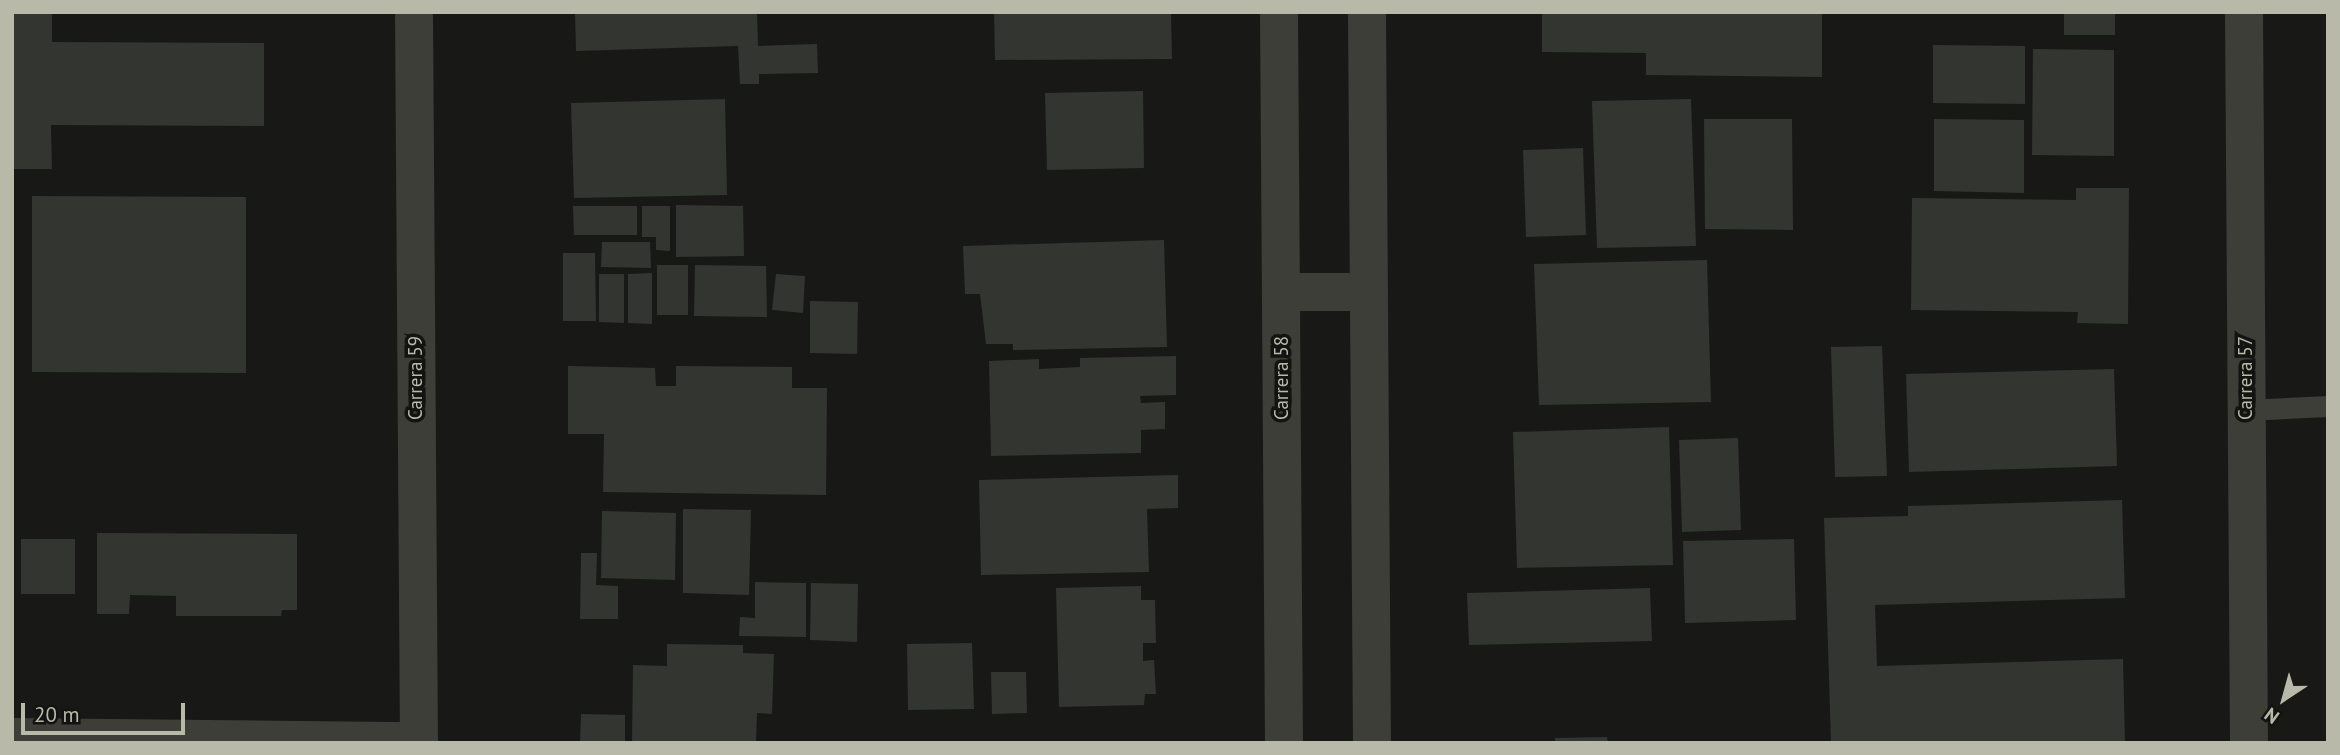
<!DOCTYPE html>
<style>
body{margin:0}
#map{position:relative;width:2340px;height:755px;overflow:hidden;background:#181916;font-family:"PT Sans",sans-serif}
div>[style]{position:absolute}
.building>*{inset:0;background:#333531}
.service>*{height:21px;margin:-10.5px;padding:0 10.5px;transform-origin:10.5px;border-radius:10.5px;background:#3c3e37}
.minor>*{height:38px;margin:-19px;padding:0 19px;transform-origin:19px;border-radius:19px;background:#3c3e37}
.tertiary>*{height:38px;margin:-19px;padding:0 19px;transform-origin:19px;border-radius:19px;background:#3c3e37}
span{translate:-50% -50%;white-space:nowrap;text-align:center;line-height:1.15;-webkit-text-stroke:7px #131411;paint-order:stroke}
.street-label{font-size:19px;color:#b8b9a8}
.frame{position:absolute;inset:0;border:14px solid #b8b9a8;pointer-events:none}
.north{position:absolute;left:2249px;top:664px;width:70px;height:70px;-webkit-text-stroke:5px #131411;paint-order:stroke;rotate:216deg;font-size:19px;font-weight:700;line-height:28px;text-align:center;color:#b8b9a8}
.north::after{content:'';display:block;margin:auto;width:24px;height:32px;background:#b8b9a8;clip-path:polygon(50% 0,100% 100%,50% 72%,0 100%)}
.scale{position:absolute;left:21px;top:703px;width:164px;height:32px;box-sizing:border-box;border:4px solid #b8b9a8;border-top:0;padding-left:9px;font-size:21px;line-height:24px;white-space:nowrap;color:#b8b9a8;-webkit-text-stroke:5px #131411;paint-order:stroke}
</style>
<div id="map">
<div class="building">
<i style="clip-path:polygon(12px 12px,52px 12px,52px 42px,264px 43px,264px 126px,51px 125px,52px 169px,12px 169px)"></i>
<i style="clip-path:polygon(575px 12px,757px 12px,758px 46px,817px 44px,818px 73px,759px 74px,759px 84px,740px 84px,738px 46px,576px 51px)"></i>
<i style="clip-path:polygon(994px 12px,1171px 12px,1172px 59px,995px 60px)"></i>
<i style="clip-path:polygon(1542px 12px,1822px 12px,1822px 77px,1646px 75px,1646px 53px,1542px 52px)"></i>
<i style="clip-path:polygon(2064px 12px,2115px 12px,2115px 35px,2064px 35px)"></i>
<i style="clip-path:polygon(1933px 45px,2025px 46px,2025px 104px,1933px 103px)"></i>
<i style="clip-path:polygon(2033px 49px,2114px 50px,2114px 156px,2032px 155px)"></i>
<i style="clip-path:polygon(1143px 91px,1144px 168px,1047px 170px,1045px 93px)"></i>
<i style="clip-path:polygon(725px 99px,727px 195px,574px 198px,571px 103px)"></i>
<i style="clip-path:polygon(1691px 99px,1696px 246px,1597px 248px,1592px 101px)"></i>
<i style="clip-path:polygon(1704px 119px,1792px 119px,1793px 230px,1705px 229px)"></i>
<i style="clip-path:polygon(1934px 119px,2024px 120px,2024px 193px,1934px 191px)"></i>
<i style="clip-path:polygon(1583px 148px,1586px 235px,1526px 237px,1523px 150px)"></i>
<i style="clip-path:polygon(2076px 188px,2129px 188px,2128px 324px,2077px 323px,2078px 312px,1911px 310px,1912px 198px,2076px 200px)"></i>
<i style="clip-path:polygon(32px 196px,246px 197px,246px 373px,32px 372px)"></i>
<i style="clip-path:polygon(676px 205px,743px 206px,744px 256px,676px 257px)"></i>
<i style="clip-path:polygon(573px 206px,637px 206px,637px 235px,574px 235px)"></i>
<i style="clip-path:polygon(642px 206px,670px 206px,670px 251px,656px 250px,656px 237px,642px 237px)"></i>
<i style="clip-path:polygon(1164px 240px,1167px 347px,1013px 350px,1013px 344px,986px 344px,980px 294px,965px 294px,963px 246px)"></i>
<i style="clip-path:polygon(602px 242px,650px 242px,651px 268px,601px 267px)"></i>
<i style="clip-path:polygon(563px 253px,595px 253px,596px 321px,563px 321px)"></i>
<i style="clip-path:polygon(1707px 260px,1711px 402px,1539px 405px,1534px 264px)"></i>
<i style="clip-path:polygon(657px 265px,688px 265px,688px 315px,657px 315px)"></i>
<i style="clip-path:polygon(695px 265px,766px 266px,767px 317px,694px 316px)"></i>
<i style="clip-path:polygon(652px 273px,652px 324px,628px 323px,628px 274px)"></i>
<i style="clip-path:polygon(599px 274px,624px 274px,624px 323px,599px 322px)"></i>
<i style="clip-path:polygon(776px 274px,805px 276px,803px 313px,772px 310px)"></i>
<i style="clip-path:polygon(810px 301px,858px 302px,857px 354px,810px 353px)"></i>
<i style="clip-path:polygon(1882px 346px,1887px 476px,1835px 477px,1831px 347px)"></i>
<i style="clip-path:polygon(1176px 356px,1176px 395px,1140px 396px,1141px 403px,1165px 402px,1165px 429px,1141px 430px,1141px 453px,991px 456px,989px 361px,1039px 359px,1039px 369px,1080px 367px,1080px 358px)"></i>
<i style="clip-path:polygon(568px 366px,655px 368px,656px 386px,676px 386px,676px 366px,792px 367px,792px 388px,827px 388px,826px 495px,603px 492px,604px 434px,568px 434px)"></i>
<i style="clip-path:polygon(2114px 369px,2117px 466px,1909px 472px,1906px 374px)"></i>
<i style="clip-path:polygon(1669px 427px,1673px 565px,1517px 568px,1513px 432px)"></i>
<i style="clip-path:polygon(1738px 438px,1741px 530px,1682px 532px,1679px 440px)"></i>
<i style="clip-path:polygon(1178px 475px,1178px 508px,1147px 509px,1149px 572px,981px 575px,979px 480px)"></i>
<i style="clip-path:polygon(2122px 500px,2125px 598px,1875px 605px,1877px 666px,2123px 659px,2125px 743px,1831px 743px,1824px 518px,1908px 516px,1908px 506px)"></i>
<i style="clip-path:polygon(683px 509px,751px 510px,749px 595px,683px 593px)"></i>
<i style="clip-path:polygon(602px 511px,676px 513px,675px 580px,601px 578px)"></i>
<i style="clip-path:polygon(97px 533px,297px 534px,297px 610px,282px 610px,281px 616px,176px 616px,176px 596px,130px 595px,129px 614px,97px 614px)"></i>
<i style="clip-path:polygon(21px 539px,75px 539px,75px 594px,21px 594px)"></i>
<i style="clip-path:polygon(1794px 539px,1796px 620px,1685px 623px,1683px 541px)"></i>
<i style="clip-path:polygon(581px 553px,597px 553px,596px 585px,618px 586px,618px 619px,580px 619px)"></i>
<i style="clip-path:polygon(755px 582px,806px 583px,806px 637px,739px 636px,740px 617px,755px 618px)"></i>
<i style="clip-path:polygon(811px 583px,858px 584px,857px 642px,810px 640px)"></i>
<i style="clip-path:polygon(1141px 586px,1141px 600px,1155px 600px,1156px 643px,1143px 643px,1143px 661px,1154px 660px,1156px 694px,1145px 694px,1144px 705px,1059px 707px,1056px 588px)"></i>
<i style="clip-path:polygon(1650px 588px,1652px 641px,1469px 645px,1467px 593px)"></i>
<i style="clip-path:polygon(972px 643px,974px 709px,908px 710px,907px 644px)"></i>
<i style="clip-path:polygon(667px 644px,743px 645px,743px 653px,774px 654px,772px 714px,757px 713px,756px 743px,632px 743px,633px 665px,667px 666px)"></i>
<i style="clip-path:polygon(991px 672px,1026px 672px,1027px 713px,992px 714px)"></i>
<i style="clip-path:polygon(581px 714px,625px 715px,625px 743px,580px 743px)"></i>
<i style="clip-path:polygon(1607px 737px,1608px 743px,1555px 743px,1555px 738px)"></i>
</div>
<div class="service">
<i style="left:2246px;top:410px;width:82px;rotate:-2.8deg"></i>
</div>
<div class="minor">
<i style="left:414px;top:12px;width:731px;rotate:89.61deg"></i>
<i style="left:2244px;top:12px;width:731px;rotate:89.61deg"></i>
<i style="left:12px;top:737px;width:407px;rotate:0.6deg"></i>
</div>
<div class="tertiary">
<i style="left:1279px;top:12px;width:731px;rotate:89.61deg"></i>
<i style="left:1367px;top:12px;width:731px;rotate:89.61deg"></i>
<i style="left:1281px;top:292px;width:88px"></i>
</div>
<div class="street-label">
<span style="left:416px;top:378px;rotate:-90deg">Carrera 59</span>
<span style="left:1282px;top:378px;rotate:-90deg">Carrera 58</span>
<span style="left:2246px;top:378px;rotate:-90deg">Carrera 57</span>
</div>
<div class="frame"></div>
<div class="north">N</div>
<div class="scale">20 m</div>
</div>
